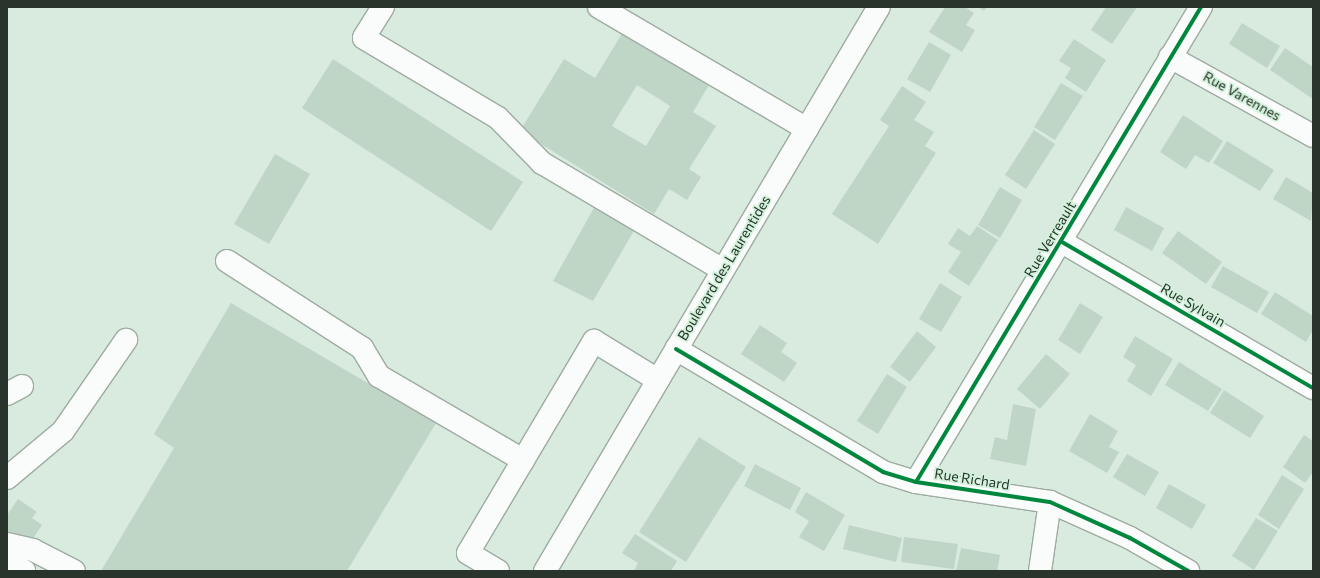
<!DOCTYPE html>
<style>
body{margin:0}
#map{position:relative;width:1320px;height:578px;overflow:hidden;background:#d9eade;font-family:Commissioner,sans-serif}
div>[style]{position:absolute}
.building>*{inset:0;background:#bfd6c7}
.roads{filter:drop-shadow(1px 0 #9eaba2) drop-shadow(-1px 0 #9eaba2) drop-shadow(0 1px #9eaba2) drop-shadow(0 -1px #9eaba2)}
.minor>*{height:22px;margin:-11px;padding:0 11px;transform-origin:11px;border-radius:11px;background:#f9fcfa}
.major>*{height:22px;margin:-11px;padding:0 11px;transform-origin:11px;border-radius:11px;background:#f9fcfa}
.cycleway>*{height:4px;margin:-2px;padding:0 2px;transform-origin:2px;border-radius:2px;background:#00873e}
span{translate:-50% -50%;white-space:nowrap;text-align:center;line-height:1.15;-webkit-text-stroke:3.5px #d2f1db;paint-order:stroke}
.street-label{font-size:14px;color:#29352c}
.frame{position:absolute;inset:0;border:8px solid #29352c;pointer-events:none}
</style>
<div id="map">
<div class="building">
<i style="clip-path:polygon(945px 7px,965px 7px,974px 13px,966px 25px,975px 30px,962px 52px,929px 32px)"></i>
<i style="clip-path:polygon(978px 7px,987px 7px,984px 11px)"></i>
<i style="clip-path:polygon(1106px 7px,1137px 7px,1112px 44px,1091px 30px)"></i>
<i style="clip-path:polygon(1242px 23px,1280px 46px,1267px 68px,1229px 44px)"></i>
<i style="clip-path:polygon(evenodd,626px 27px,712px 80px,693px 112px,716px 126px,689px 169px,701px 177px,687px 200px,669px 189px,654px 214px,520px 131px,564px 59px,595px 78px,626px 27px,637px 85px,670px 106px,646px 146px,612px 126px,637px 85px)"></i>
<i style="clip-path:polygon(1074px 39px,1106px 60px,1086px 92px,1065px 78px,1071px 68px,1059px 61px)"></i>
<i style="clip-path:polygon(929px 42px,951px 55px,930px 92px,907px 79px)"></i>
<i style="clip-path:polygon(1285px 48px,1313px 67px,1313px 99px,1270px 70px)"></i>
<i style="clip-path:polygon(333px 59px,523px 182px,491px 231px,302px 108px)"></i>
<i style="clip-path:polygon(1061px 83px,1083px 96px,1055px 140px,1034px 127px)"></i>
<i style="clip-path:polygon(902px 86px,926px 102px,914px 120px,934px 132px,925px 146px,936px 153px,878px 244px,832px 214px,889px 126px,880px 120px)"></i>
<i style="clip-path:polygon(1183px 115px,1223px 141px,1209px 163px,1195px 155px,1186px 169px,1160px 152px)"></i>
<i style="clip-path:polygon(1034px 130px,1055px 144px,1026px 189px,1005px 175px)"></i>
<i style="clip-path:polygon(1227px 141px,1274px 170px,1260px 191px,1213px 163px)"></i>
<i style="clip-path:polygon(275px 154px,310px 174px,269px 244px,234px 224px)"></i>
<i style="clip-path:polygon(1286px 177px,1313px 193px,1311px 221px,1273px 199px)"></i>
<i style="clip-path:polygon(1000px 187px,1022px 200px,1000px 238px,978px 225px)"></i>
<i style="clip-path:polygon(595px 206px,635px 229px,593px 301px,553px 281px)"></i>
<i style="clip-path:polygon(1126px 207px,1164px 228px,1152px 251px,1114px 230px)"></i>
<i style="clip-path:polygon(977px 226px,998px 240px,969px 286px,948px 272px,961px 252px,948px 244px,958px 228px,970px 236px)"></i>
<i style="clip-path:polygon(1178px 231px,1222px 262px,1206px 284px,1162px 253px)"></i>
<i style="clip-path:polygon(1223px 266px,1269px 292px,1257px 313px,1211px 287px)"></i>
<i style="clip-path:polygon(940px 283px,962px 297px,941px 332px,919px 319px)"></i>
<i style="clip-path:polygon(1275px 292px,1313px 316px,1313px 330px,1306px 342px,1261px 314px)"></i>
<i style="clip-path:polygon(231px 303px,436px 423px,347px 571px,101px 571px,174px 448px,154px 434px)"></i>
<i style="clip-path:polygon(1080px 303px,1103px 317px,1080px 354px,1058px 340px)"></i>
<i style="clip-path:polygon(760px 325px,787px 343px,781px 352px,797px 363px,784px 382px,741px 354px)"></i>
<i style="clip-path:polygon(917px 331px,936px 347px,910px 382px,890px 367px)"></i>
<i style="clip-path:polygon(1135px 336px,1173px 359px,1151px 396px,1127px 381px,1136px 365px,1123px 357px)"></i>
<i style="clip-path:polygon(1046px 354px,1070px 374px,1040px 409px,1017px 389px)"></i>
<i style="clip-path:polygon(1179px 362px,1222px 389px,1208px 411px,1165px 385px)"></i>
<i style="clip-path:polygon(887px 374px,907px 387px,878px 434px,857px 421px)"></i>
<i style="clip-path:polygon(1224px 390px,1264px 416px,1250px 438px,1210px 413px)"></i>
<i style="clip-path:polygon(1013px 404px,1036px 409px,1026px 466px,990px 459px,995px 437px,1007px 440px)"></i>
<i style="clip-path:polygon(1090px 414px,1118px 431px,1109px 447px,1119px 452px,1107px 473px,1069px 451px)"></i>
<i style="clip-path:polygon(1304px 435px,1313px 441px,1313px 472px,1305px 483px,1283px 467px)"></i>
<i style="clip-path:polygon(699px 437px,746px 467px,686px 562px,639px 532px)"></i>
<i style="clip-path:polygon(1127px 454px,1159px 472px,1145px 496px,1113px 477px)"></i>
<i style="clip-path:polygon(755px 464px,801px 488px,790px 510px,744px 486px)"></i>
<i style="clip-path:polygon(1282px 475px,1304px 489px,1279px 529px,1258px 515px)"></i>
<i style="clip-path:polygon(1169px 484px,1206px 505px,1192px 529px,1156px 508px)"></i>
<i style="clip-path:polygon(806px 492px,845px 515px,824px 551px,799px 537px,809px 521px,795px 512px)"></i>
<i style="clip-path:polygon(18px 499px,37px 512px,32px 518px,42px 525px,28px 546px,7px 532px,7px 515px)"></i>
<i style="clip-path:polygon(1256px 518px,1278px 531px,1254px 570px,1232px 556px)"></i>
<i style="clip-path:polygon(849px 525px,902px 538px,896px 562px,843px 549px)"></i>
<i style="clip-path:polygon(635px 534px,677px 561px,671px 571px,634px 571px,638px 563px,622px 553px)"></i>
<i style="clip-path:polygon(904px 537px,958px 544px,954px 569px,901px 562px)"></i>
<i style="clip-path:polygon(961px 548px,1000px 555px,997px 571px,956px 571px)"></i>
</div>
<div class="roads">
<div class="minor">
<i style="left:383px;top:7px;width:36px;rotate:122deg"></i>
<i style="left:364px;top:38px;width:156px;rotate:30.8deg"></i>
<i style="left:498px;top:118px;width:63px;rotate:45.6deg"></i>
<i style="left:542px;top:163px;width:210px;rotate:30.6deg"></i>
<i style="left:599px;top:7px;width:241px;rotate:30.4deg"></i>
<i style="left:1170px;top:57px;width:163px;rotate:28.9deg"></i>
<i style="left:1062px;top:242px;width:290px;rotate:30.2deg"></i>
<i style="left:227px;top:261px;width:161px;rotate:32.8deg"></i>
<i style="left:362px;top:348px;width:33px;rotate:59deg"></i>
<i style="left:379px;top:376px;width:167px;rotate:30.3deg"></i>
<i style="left:676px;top:349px;width:241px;rotate:30.7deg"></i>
<i style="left:883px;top:472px;width:34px;rotate:17deg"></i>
<i style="left:916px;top:482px;width:135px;rotate:8.5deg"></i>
<i style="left:1050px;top:502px;width:88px;rotate:24.2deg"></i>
<i style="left:1130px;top:538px;width:67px;rotate:29.6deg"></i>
<i style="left:7px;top:394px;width:17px;rotate:-28deg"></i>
<i style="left:7px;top:478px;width:73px;rotate:-40deg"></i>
<i style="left:63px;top:431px;width:111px;rotate:-55.3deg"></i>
<i style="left:916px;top:482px;width:554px;rotate:-59.04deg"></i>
<i style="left:7px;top:544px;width:27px;rotate:13deg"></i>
<i style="left:33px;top:550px;width:46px;rotate:27.1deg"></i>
<i style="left:7px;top:561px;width:20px;rotate:30deg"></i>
<i style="left:498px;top:571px;width:35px;rotate:-149deg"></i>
<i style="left:468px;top:553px;width:247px;rotate:-59.3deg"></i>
<i style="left:594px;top:341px;width:75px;rotate:31.4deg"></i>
<i style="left:1040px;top:571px;width:70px;rotate:-81.8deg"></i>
</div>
<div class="major">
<i style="left:545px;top:571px;width:655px;rotate:-59.37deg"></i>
</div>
</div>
<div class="cycleway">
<i style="left:1062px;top:242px;width:290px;rotate:30.2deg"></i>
<i style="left:676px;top:349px;width:241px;rotate:30.7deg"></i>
<i style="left:883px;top:472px;width:34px;rotate:17deg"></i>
<i style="left:916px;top:482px;width:135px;rotate:8.5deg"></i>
<i style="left:1050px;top:502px;width:88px;rotate:24.2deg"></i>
<i style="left:1130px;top:538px;width:67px;rotate:29.6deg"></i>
<i style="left:916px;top:482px;width:554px;rotate:-59.04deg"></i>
</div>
<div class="street-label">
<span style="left:1242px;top:96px;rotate:29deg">Rue Varennes</span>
<span style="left:1050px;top:239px;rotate:-59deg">Rue Verreault</span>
<span style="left:724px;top:268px;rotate:-59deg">Boulevard des Laurentides</span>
<span style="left:1193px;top:305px;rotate:30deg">Rue Sylvain</span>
<span style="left:972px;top:479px;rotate:9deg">Rue Richard</span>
</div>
<div class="frame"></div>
</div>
